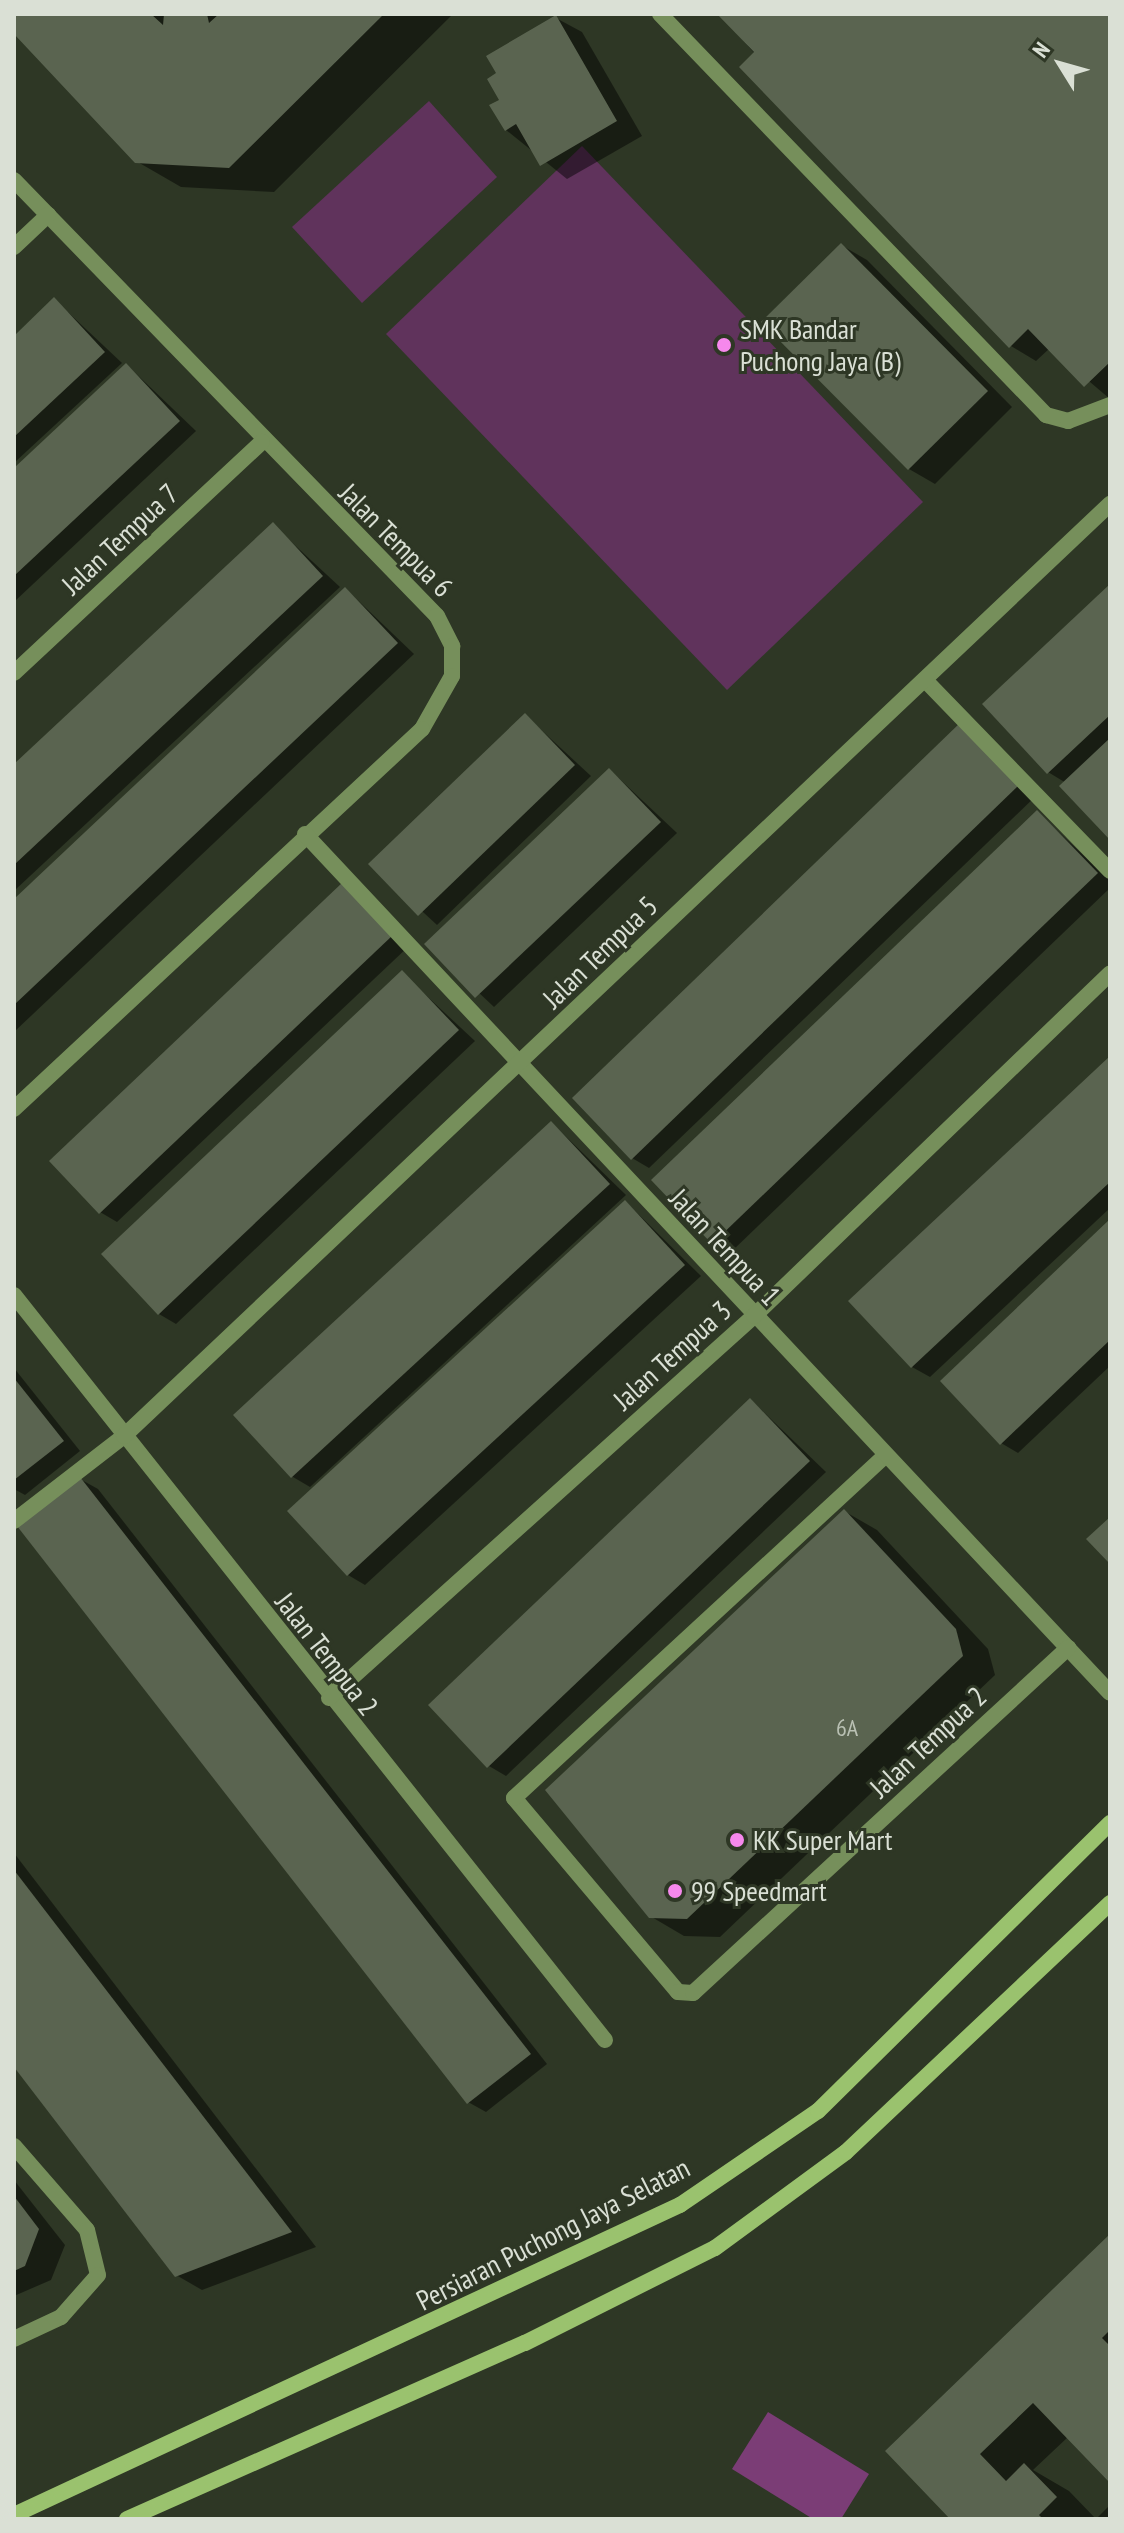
<!DOCTYPE html>
<style>
body{margin:0}
#map{position:relative;width:1124px;height:2533px;overflow:hidden;background:#2e3725;font-family:"PT Sans Narrow",sans-serif}
div>[style]{position:absolute}
.green>*{inset:0;background:#60335c}
.water>*{inset:0;background:#7b3d76}
.shadow>*{inset:0;background:#0007}
.building>*{inset:0;background:#5a6450}
.service>*{height:16px;margin:-8px;padding:0 8px;transform-origin:8px;border-radius:8px;background:#768f5b}
.minor>*{height:16px;margin:-8px;padding:0 8px;transform-origin:8px;border-radius:8px;background:#768f5b}
.secondary>*{height:16px;margin:-8px;padding:0 8px;transform-origin:8px;border-radius:8px;background:#9ac26e}
.dots>*{width:22px;height:22px;translate:-50% -50%;box-sizing:border-box;border:4px solid #2e3725;border-radius:50%}
span{translate:-50% -50%;white-space:nowrap;text-align:center;line-height:1.15;-webkit-text-stroke:6px #2e3725;paint-order:stroke}
.number-label{font-size:24px;color:#bac1b4}
.number-label span{-webkit-text-stroke-width:0}
.poi-label{font-size:28px;color:#dae0d5}
.left{translate:0 -50%;text-align:left}
.street-label{font-size:28px;color:#dae0d5}
.frame{position:absolute;inset:0;border:16px solid #dae0d5;pointer-events:none}
.north{position:absolute;left:1020px;top:24px;width:80px;height:80px;-webkit-text-stroke:6px #2e3725;paint-order:stroke;rotate:307deg;font-size:22px;font-weight:700;line-height:32px;text-align:center;color:#dae0d5}
.north::after{content:'';display:block;margin:auto;width:28px;height:36px;background:#dae0d5;clip-path:polygon(50% 0,100% 100%,50% 72%,0 100%)}
</style>
<div id="map">
<div class="green">
<i style="clip-path:polygon(429px 101px,497px 177px,362px 303px,292px 227px)"></i>
<i style="clip-path:polygon(582px 146px,923px 502px,727px 690px,386px 334px)"></i>
</div>
<div class="water">
<i style="clip-path:polygon(768px 2412px,869px 2474px,841px 2519px,813px 2519px,732px 2469px)"></i>
</div>
<div class="shadow">
<i style="clip-path:polygon(14px 14px,219px 16px,453px 14px,274px 192px,181px 187px,136px 161px,14px 31px)"></i>
<i style="clip-path:polygon(720px 14px,1110px 14px,1110px 399px,1050px 348px,1036px 361px,1011px 346px)"></i>
<i style="clip-path:polygon(556px 18px,582px 32px,642px 136px,567px 179px,506px 130px,502px 101px)"></i>
<i style="clip-path:polygon(841px 245px,867px 260px,1012px 407px,935px 484px,909px 469px)"></i>
<i style="clip-path:polygon(55px 300px,122px 363px,14px 463px,14px 338px)"></i>
<i style="clip-path:polygon(127px 365px,196px 431px,14px 602px,14px 471px)"></i>
<i style="clip-path:polygon(273px 525px,340px 587px,14px 891px,14px 767px)"></i>
<i style="clip-path:polygon(1110px 586px,1110px 837px,1066px 783px,1048px 772px)"></i>
<i style="clip-path:polygon(346px 589px,414px 654px,14px 1032px,14px 901px)"></i>
<i style="clip-path:polygon(525px 715px,591px 776px,437px 925px,371px 864px)"></i>
<i style="clip-path:polygon(963px 724px,1038px 794px,649px 1168px,632px 1158px)"></i>
<i style="clip-path:polygon(610px 770px,677px 833px,494px 1007px,427px 944px)"></i>
<i style="clip-path:polygon(1038px 813px,1110px 880px,1110px 888px,730px 1253px,713px 1243px)"></i>
<i style="clip-path:polygon(343px 885px,409px 946px,117px 1222px,100px 1212px)"></i>
<i style="clip-path:polygon(402px 973px,475px 1041px,176px 1324px,159px 1314px)"></i>
<i style="clip-path:polygon(1110px 1058px,1110px 1208px,930px 1377px,912px 1367px)"></i>
<i style="clip-path:polygon(552px 1123px,626px 1195px,310px 1487px,293px 1477px,236px 1415px)"></i>
<i style="clip-path:polygon(626px 1202px,701px 1276px,365px 1585px,348px 1575px)"></i>
<i style="clip-path:polygon(1110px 1222px,1110px 1366px,1018px 1453px,1001px 1443px)"></i>
<i style="clip-path:polygon(14px 1368px,80px 1451px,25px 1495px,14px 1489px)"></i>
<i style="clip-path:polygon(751px 1400px,826px 1472px,506px 1776px,489px 1766px)"></i>
<i style="clip-path:polygon(80px 1479px,98px 1489px,547px 2064px,486px 2112px,468px 2102px)"></i>
<i style="clip-path:polygon(844px 1511px,877px 1530px,988px 1649px,995px 1675px,720px 1937px,684px 1936px,650px 1916px)"></i>
<i style="clip-path:polygon(14px 1853px,316px 2247px,202px 2290px,176px 2275px,14px 2064px)"></i>
<i style="clip-path:polygon(14px 2180px,65px 2245px,51px 2280px,14px 2296px)"></i>
<i style="clip-path:polygon(1110px 2237px,1110px 2480px,1068px 2437px,1033px 2470px,1069px 2491px,1096px 2519px,953px 2519px,888px 2451px)"></i>
<i style="clip-path:polygon(1110px 2505px,1110px 2519px,1096px 2519px)"></i>
</div>
<div class="building">
<i style="clip-path:polygon(14px 14px,151px 14px,163px 25px,164px 14px,207px 14px,209px 23px,219px 14px,384px 14px,229px 168px,135px 163px,14px 34px)"></i>
<i style="clip-path:polygon(717px 14px,1110px 14px,1110px 362px,1084px 387px,1028px 329px,1009px 348px,739px 67px,754px 52px)"></i>
<i style="clip-path:polygon(556px 15px,617px 121px,540px 166px,516px 124px,505px 131px,489px 105px,499px 100px,487px 79px,496px 73px,486px 56px)"></i>
<i style="clip-path:polygon(841px 243px,988px 391px,908px 470px,761px 322px)"></i>
<i style="clip-path:polygon(54px 297px,105px 352px,14px 437px,14px 336px)"></i>
<i style="clip-path:polygon(126px 363px,180px 421px,14px 576px,14px 468px)"></i>
<i style="clip-path:polygon(273px 522px,323px 576px,14px 865px,14px 764px)"></i>
<i style="clip-path:polygon(1110px 584px,1110px 715px,1047px 774px,982px 704px)"></i>
<i style="clip-path:polygon(345px 587px,398px 643px,14px 1005px,14px 899px)"></i>
<i style="clip-path:polygon(525px 713px,575px 765px,418px 916px,368px 864px)"></i>
<i style="clip-path:polygon(962px 721px,1021px 783px,631px 1160px,572px 1098px)"></i>
<i style="clip-path:polygon(1110px 738px,1110px 840px,1059px 786px)"></i>
<i style="clip-path:polygon(609px 768px,661px 822px,475px 998px,424px 944px)"></i>
<i style="clip-path:polygon(1037px 810px,1098px 873px,712px 1244px,651px 1180px)"></i>
<i style="clip-path:polygon(343px 882px,393px 935px,99px 1214px,49px 1161px)"></i>
<i style="clip-path:polygon(402px 970px,459px 1030px,158px 1315px,101px 1254px)"></i>
<i style="clip-path:polygon(1110px 1056px,1110px 1182px,911px 1368px,848px 1301px)"></i>
<i style="clip-path:polygon(551px 1121px,610px 1184px,291px 1478px,233px 1415px)"></i>
<i style="clip-path:polygon(625px 1200px,685px 1265px,347px 1576px,287px 1511px)"></i>
<i style="clip-path:polygon(1110px 1219px,1110px 1340px,1000px 1445px,940px 1381px)"></i>
<i style="clip-path:polygon(14px 1378px,64px 1441px,14px 1480px)"></i>
<i style="clip-path:polygon(750px 1398px,810px 1461px,487px 1768px,428px 1705px)"></i>
<i style="clip-path:polygon(80px 1477px,531px 2054px,467px 2104px,17px 1526px)"></i>
<i style="clip-path:polygon(844px 1509px,956px 1629px,963px 1656px,687px 1919px,649px 1918px,545px 1790px)"></i>
<i style="clip-path:polygon(1110px 1517px,1110px 1564px,1086px 1539px)"></i>
<i style="clip-path:polygon(14px 1870px,292px 2232px,175px 2277px,14px 2067px)"></i>
<i style="clip-path:polygon(14px 2196px,39px 2229px,25px 2266px,14px 2271px)"></i>
<i style="clip-path:polygon(1110px 2234px,1110px 2330px,1102px 2338px,1110px 2346px,1110px 2483px,1033px 2403px,980px 2454px,1006px 2481px,1024px 2463px,1057px 2497px,1039px 2515px,1043px 2519px,950px 2519px,885px 2451px)"></i>
</div>
<div class="service">
<i style="left:660px;top:14px;width:557px;rotate:46.09deg"></i>
<i style="left:1046px;top:415px;width:23px;rotate:15deg"></i>
<i style="left:1068px;top:421px;width:45px;rotate:-20.9deg"></i>
<i style="left:925px;top:680px;width:266px;rotate:45.9deg"></i>
<i style="left:14px;top:1521px;width:139px;rotate:-37.7deg"></i>
<i style="left:678px;top:1992px;width:254px;rotate:-130.2deg"></i>
<i style="left:514px;top:1798px;width:506px;rotate:-42.68deg"></i>
</div>
<div class="minor">
<i style="left:14px;top:180px;width:607px;rotate:45.87deg"></i>
<i style="left:437px;top:616px;width:34px;rotate:63deg"></i>
<i style="left:452px;top:646px;width:30px;rotate:90deg"></i>
<i style="left:452px;top:676px;width:61px;rotate:119.5deg"></i>
<i style="left:422px;top:729px;width:558px;rotate:137.04deg"></i>
<i style="left:14px;top:247px;width:47px;rotate:-43.3deg"></i>
<i style="left:14px;top:673px;width:339px;rotate:-43deg"></i>
<i style="left:305px;top:834px;width:1177px;rotate:46.86deg"></i>
<i style="left:14px;top:1295px;width:951px;rotate:51.58deg"></i>
<i style="left:124px;top:1436px;width:1357px;rotate:-43.39deg"></i>
<i style="left:329px;top:1698px;width:571px;rotate:-41.95deg"></i>
<i style="left:754px;top:1316px;width:494px;rotate:-43.9deg"></i>
<i style="left:678px;top:1992px;width:15px;rotate:4deg"></i>
<i style="left:693px;top:1993px;width:510px;rotate:-42.61deg"></i>
<i style="left:14px;top:2146px;width:111px;rotate:49deg"></i>
<i style="left:87px;top:2230px;width:46px;rotate:76.3deg"></i>
<i style="left:98px;top:2275px;width:56px;rotate:131.4deg"></i>
<i style="left:61px;top:2317px;width:52px;rotate:154.9deg"></i>
</div>
<div class="secondary">
<i style="left:14px;top:2515px;width:735px;rotate:-24.96deg"></i>
<i style="left:680px;top:2205px;width:167px;rotate:-34.3deg"></i>
<i style="left:818px;top:2111px;width:410px;rotate:-44.6deg"></i>
<i style="left:127px;top:2519px;width:435px;rotate:-23.9deg"></i>
<i style="left:525px;top:2343px;width:212px;rotate:-26.6deg"></i>
<i style="left:715px;top:2248px;width:162px;rotate:-36.2deg"></i>
<i style="left:846px;top:2152px;width:363px;rotate:-43.3deg"></i>
</div>
<div class="dots">
<i style="left:724px;top:345px;background:#f688ec"></i>
<i style="left:737px;top:1840px;background:#f688ec"></i>
<i style="left:675px;top:1891px;background:#f688ec"></i>
</div>
<div class="number-label">
<span style="left:847px;top:1728px">6A</span>
</div>
<div class="poi-label">
<span class="left" style="left:740px;top:345px">SMK Bandar<br>Puchong Jaya (B)</span>
<span class="left" style="left:753px;top:1840px">KK Super Mart</span>
<span class="left" style="left:691px;top:1891px">99 Speedmart</span>
</div>
<div class="street-label">
<span style="left:120px;top:539px;rotate:-43deg">Jalan Tempua 7</span>
<span style="left:396px;top:540px;rotate:45deg">Jalan Tempua 6</span>
<span style="left:600px;top:952px;rotate:-44deg">Jalan Tempua 5</span>
<span style="left:725px;top:1247px;rotate:47deg">Jalan Tempua 1</span>
<span style="left:672px;top:1355px;rotate:-42deg">Jalan Tempua 3</span>
<span style="left:327px;top:1654px;rotate:52deg">Jalan Tempua 2</span>
<span style="left:928px;top:1742px;rotate:-43deg">Jalan Tempua 2</span>
<span style="left:553px;top:2234px;rotate:-27deg">Persiaran Puchong Jaya Selatan</span>
</div>
<div class="frame"></div>
<div class="north">N</div>
</div>
